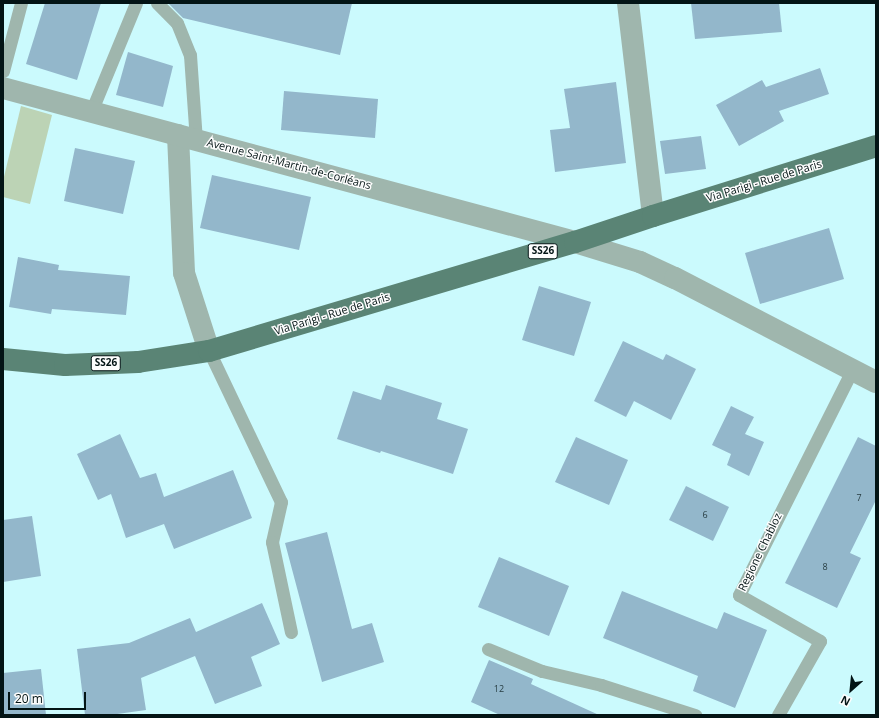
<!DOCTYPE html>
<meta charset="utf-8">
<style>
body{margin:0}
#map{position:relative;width:879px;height:718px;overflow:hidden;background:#cbfafd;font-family:"Open Sans",sans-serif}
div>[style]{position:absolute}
.green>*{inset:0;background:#bcd3b5}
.building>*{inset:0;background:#93b7cb}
.service>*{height:13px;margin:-6.5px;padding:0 6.5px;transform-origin:6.5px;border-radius:6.5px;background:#9fb6ad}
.minor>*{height:22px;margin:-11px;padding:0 11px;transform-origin:11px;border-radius:11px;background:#9fb6ad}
.tertiary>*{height:22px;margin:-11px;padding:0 11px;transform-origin:11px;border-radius:11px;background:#9fb6ad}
.primary>*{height:22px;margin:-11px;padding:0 11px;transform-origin:11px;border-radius:11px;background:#5a8475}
span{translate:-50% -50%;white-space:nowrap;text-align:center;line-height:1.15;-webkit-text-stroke:3px #fdfdfd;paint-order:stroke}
.number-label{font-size:9px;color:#273d42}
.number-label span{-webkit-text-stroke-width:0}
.shield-label span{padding:1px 3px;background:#fdfdfd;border:1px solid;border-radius:3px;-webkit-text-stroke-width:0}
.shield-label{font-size:10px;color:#031415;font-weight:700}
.street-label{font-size:11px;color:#031415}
.frame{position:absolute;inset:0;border:4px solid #031415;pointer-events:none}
.north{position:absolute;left:831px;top:670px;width:40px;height:40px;-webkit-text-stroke:3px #fdfdfd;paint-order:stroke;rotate:207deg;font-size:11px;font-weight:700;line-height:16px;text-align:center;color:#031415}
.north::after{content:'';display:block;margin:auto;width:14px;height:18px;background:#031415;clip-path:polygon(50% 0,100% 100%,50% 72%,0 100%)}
.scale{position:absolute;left:8px;top:692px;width:78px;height:18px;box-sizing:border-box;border:2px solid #031415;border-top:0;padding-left:5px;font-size:12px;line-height:14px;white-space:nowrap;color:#031415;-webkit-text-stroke:3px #fdfdfd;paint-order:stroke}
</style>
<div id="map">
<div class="green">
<i style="clip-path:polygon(21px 106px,52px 115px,30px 204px,3px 197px,3px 181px)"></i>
</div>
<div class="building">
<i style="clip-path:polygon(45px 3px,101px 3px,77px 80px,26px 64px)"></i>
<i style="clip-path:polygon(168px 3px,352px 3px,340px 55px,183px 18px)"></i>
<i style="clip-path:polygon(691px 3px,779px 3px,782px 32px,695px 39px)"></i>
<i style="clip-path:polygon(128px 52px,173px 66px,163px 107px,116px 95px)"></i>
<i style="clip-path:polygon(820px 68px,829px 94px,779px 111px,784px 121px,739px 146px,716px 105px,762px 80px,766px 87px)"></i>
<i style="clip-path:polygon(616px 82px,626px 163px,555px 172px,550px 130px,570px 128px,564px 89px)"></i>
<i style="clip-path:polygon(284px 91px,378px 99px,375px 138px,281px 130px)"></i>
<i style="clip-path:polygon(701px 136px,706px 169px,665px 174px,660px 141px)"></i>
<i style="clip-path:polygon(75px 148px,135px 161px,123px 214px,64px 201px)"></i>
<i style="clip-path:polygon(212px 175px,311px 197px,299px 250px,200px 228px)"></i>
<i style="clip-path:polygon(829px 228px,844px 279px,760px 304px,745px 253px)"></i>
<i style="clip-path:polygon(18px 257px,59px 265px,58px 270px,130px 276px,126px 315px,52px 309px,51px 314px,9px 307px)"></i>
<i style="clip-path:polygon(539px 286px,591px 302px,574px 356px,522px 340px)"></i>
<i style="clip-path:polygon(623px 341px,663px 360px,666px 354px,696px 369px,671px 420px,634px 401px,626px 417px,594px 401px)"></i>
<i style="clip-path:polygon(386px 385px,442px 403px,437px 419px,468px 429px,453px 474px,381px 451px,380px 453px,337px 439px,353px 391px,381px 400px)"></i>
<i style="clip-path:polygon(731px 406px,754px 417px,745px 434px,764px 442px,749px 476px,727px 465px,731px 454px,712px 445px)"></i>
<i style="clip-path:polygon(120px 434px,140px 478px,156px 473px,164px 497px,233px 470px,252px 518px,174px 549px,164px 524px,126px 538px,111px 494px,98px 500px,77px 454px)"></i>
<i style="clip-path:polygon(576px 437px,628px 460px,609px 505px,555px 482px)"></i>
<i style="clip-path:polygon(858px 437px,876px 446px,876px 500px,850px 553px,861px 558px,837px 608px,785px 583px)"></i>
<i style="clip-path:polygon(686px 486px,729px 507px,713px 541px,669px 520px)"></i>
<i style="clip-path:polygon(32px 516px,41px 576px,3px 582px,3px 520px)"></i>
<i style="clip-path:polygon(327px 532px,352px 629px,372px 623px,384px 662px,322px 682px,285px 543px)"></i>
<i style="clip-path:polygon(499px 557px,569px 586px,549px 636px,478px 607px)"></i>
<i style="clip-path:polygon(622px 591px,717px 629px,724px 612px,767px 630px,735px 708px,693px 691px,698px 676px,603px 638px)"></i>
<i style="clip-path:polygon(262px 603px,280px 644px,251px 657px,262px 686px,215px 704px,195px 656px,141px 678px,146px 710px,110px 715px,85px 715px,77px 649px,129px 643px,190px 618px,196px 632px)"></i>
<i style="clip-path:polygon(489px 660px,533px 679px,531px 684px,599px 715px,500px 715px,471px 702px)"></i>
<i style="clip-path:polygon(41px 669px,46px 715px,3px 715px,3px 673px)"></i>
</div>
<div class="service">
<i style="left:157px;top:3px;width:28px;rotate:45deg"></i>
<i style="left:177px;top:23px;width:35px;rotate:68deg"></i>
<i style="left:190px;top:55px;width:85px;rotate:86deg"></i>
<i style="left:3px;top:71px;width:70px;rotate:-75.2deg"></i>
<i style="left:91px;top:112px;width:118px;rotate:-67.6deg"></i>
<i style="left:209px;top:351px;width:167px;rotate:64.5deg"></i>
<i style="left:281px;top:502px;width:41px;rotate:102.7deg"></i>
<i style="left:272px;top:542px;width:92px;rotate:78.1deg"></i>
<i style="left:488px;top:649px;width:58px;rotate:22.2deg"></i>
<i style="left:542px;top:671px;width:61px;rotate:13.3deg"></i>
<i style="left:601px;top:685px;width:99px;rotate:17.7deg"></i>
<i style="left:778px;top:715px;width:85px;rotate:-60.4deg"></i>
<i style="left:820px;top:641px;width:93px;rotate:-150.4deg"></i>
<i style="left:739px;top:595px;width:252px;rotate:-63.3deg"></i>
</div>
<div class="minor">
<i style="left:628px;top:3px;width:214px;rotate:83.3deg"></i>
<i style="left:178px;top:135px;width:138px;rotate:87.5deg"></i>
<i style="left:184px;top:273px;width:82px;rotate:72.2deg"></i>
<i style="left:575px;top:242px;width:68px;rotate:17.1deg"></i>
<i style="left:640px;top:262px;width:38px;rotate:25deg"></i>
<i style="left:675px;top:278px;width:226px;rotate:27.4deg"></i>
</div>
<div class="tertiary">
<i style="left:3px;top:88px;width:592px;rotate:15.07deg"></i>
</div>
<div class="primary">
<i style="left:3px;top:359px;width:62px;rotate:5.5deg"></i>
<i style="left:65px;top:365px;width:73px;rotate:-2.4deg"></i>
<i style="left:138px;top:362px;width:72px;rotate:-8.8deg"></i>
<i style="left:209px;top:351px;width:382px;rotate:-16.6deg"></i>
<i style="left:575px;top:242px;width:82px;rotate:-18.4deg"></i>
<i style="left:653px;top:216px;width:234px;rotate:-17.4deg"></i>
</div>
<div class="number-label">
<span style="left:859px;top:498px">7</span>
<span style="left:705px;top:515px">6</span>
<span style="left:825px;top:567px">8</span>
<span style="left:499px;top:689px">12</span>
</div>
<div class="shield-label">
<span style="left:543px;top:251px">SS26</span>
<span style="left:106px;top:363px">SS26</span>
</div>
<div class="street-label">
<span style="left:289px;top:164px;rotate:15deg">Avenue Saint-Martin-de-Corléans</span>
<span style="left:764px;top:181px;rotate:-17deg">Via Parigi - Rue de Paris</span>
<span style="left:332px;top:314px;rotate:-17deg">Via Parigi - Rue de Paris</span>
<span style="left:760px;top:552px;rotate:-64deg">Regione Chabloz</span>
</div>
<div class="frame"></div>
<div class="north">N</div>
<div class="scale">20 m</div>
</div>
